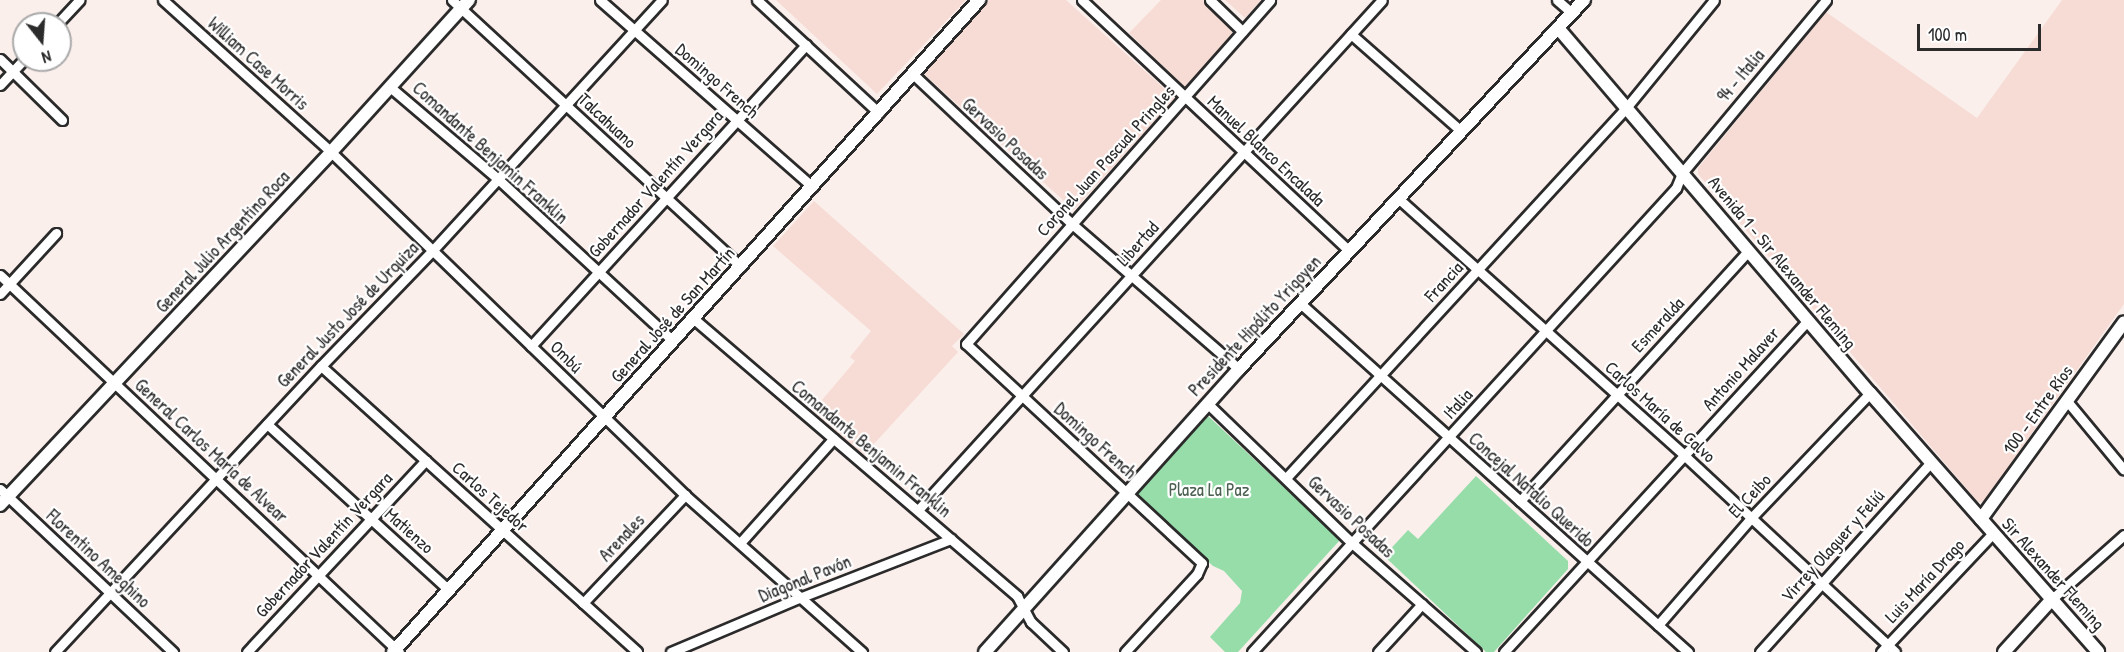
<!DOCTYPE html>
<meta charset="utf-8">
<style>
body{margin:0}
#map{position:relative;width:2124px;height:652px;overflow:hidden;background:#fbefec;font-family:"Patrick Hand",sans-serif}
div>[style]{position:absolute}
.built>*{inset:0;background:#f6dcd5}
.green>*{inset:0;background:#97ddaa}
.roads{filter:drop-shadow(2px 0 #2b2b2b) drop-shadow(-2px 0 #2b2b2b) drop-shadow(0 2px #2b2b2b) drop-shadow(0 -2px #2b2b2b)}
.street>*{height:9px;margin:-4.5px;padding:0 4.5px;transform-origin:4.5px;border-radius:4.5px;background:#fff}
.secondary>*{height:12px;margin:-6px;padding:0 6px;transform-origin:6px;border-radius:6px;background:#fff}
span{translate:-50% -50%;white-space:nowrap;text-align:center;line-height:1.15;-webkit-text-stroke:4.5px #fff;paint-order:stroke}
.street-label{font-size:18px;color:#2b2b2b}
.park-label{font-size:18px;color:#4b6051}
.north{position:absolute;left:12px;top:12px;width:60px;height:60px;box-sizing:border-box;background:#fff;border:2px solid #aaa;border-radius:50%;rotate:163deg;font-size:16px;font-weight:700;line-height:24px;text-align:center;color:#2b2b2b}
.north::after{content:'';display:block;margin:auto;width:21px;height:27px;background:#2b2b2b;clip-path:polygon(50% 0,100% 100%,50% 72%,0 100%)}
.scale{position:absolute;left:1917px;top:24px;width:124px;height:27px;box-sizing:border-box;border:3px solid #2b2b2b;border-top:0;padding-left:8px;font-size:18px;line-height:21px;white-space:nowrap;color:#2b2b2b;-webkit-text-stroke:4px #fff;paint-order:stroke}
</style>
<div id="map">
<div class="built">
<i style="clip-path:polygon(776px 0,966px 0,877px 94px)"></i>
<i style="clip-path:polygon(989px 0,1066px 0,1175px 98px,1074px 210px,923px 73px)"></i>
<i style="clip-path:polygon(1161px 0,1203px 0,1237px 32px,1185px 87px,1129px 33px)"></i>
<i style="clip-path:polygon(1225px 0,1261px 0,1245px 18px)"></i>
<i style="clip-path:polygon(2062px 0,2124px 0,2124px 304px,1983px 502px,1978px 502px,1698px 174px,1698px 168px,1826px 12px,1977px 118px)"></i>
<i style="clip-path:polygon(814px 201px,964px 334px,952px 346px,958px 352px,862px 457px,811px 413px,855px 361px,850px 357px,871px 331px,773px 246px)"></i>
</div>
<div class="green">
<i style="clip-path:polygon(1206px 414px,1340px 540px,1238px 652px,1225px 652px,1210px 637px,1240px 603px,1242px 591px,1224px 571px,1213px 566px,1134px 494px)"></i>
<i style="clip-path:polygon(1476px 476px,1568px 561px,1568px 569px,1494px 652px,1486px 652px,1384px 556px,1408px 530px,1418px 539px)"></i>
</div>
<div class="roads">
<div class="street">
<i style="left:163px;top:0;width:227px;rotate:42.1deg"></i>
<i style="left:331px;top:152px;width:493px;rotate:44.1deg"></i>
<i style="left:685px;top:495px;width:237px;rotate:41.6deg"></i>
<i style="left:452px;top:0;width:393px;rotate:42.7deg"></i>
<i style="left:600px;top:0;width:283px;rotate:41.3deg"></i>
<i style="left:757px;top:0;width:166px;rotate:42.8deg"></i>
<i style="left:1082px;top:0;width:366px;rotate:43.2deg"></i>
<i style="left:1210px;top:0;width:45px;rotate:44.1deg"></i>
<i style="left:1557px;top:0;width:20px;rotate:41deg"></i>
<i style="left:57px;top:24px;width:33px;rotate:-47deg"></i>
<i style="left:1351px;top:34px;width:147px;rotate:41.4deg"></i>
<i style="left:0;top:59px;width:87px;rotate:44.5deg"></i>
<i style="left:913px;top:74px;width:217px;rotate:43.3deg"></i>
<i style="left:1071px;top:223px;width:223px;rotate:41deg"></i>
<i style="left:0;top:85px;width:35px;rotate:-47deg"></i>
<i style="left:390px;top:87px;width:140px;rotate:40.4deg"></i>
<i style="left:497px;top:178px;width:240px;rotate:42.8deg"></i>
<i style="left:1399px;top:199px;width:385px;rotate:41.9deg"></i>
<i style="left:1685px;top:456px;width:287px;rotate:43deg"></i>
<i style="left:0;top:275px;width:549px;rotate:43.38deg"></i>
<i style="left:0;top:294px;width:83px;rotate:-47.4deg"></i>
<i style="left:1300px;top:303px;width:522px;rotate:41.97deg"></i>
<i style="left:694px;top:319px;width:426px;rotate:40.6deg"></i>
<i style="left:1017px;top:596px;width:30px;rotate:62deg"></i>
<i style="left:1031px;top:622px;width:44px;rotate:43.2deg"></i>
<i style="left:531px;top:346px;width:408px;rotate:-47.6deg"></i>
<i style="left:321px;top:366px;width:426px;rotate:42.1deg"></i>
<i style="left:2067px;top:401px;width:89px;rotate:50.4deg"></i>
<i style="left:1208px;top:404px;width:200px;rotate:44deg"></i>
<i style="left:1352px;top:543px;width:165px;rotate:41.3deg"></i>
<i style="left:267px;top:424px;width:246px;rotate:42.4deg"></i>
<i style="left:1286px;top:478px;width:502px;rotate:-47.42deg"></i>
<i style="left:1626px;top:108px;width:139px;rotate:-50.8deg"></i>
<i style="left:0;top:489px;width:238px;rotate:43.3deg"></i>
<i style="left:1520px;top:501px;width:338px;rotate:-47.6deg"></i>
<i style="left:918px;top:510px;width:689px;rotate:-47.7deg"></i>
<i style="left:740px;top:543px;width:140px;rotate:-48.2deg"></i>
<i style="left:2053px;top:598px;width:95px;rotate:-41.6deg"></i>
<i style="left:583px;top:603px;width:149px;rotate:-46.6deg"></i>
<i style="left:1658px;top:625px;width:142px;rotate:-49deg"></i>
<i style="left:1751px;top:518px;width:173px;rotate:-46.4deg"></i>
<i style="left:55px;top:652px;width:391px;rotate:-47.1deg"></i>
<i style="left:321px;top:366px;width:160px;rotate:-46deg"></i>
<i style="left:432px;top:251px;width:340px;rotate:-47.5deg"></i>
<i style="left:247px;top:652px;width:262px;rotate:-47deg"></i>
<i style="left:671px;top:652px;width:139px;rotate:-22.9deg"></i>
<i style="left:799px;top:598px;width:163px;rotate:-21.2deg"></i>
<i style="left:1125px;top:652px;width:106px;rotate:-47.3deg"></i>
<i style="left:1197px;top:574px;width:12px;rotate:-66deg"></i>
<i style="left:1202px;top:563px;width:322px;rotate:-137.1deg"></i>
<i style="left:966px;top:344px;width:459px;rotate:-48.5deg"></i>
<i style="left:1252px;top:652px;width:629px;rotate:-47.58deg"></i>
<i style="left:1676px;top:188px;width:16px;rotate:-68deg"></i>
<i style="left:1682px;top:173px;width:225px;rotate:-50.2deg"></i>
<i style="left:1378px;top:652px;width:65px;rotate:-47.5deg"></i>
<i style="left:1504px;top:652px;width:450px;rotate:-47.5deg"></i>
<i style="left:1760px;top:652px;width:254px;rotate:-48deg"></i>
<i style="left:1881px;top:652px;width:163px;rotate:-46.7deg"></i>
</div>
<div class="secondary">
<i style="left:1558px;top:28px;width:480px;rotate:49.5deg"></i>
<i style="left:1870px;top:393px;width:345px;rotate:48.6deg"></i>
<i style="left:0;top:505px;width:484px;rotate:-46.8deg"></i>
<i style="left:331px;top:152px;width:205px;rotate:-47.8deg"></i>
<i style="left:1981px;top:519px;width:243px;rotate:-54deg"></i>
<i style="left:393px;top:652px;width:877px;rotate:-48.05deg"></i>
<i style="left:985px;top:652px;width:380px;rotate:-48.1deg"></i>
<i style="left:1239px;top:369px;width:505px;rotate:-46.93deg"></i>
<i style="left:2004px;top:652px;width:73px;rotate:-47.8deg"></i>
</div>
</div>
<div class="street-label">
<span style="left:258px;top:64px;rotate:42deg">William Case Morris</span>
<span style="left:1741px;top:76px;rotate:-50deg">94 - Italia</span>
<span style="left:717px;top:81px;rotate:41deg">Domingo French</span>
<span style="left:607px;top:121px;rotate:43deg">Talcahuano</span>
<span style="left:1005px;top:139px;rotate:43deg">Gervasio Posadas</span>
<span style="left:1266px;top:151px;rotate:43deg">Manuel Blanco Encalada</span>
<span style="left:490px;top:153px;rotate:42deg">Comandante Benjamin Franklin</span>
<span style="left:1106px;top:161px;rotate:-48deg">Coronel Juan Pascual Pringles</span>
<span style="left:656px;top:184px;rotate:-48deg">Gobernador Valentín Vergara</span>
<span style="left:223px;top:242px;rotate:-47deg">General Julio Argentino Roca</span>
<span style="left:1138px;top:244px;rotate:-48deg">Libertad</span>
<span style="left:1782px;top:263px;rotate:50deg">Avenida 1 - Sir Alexander Fleming</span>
<span style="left:1444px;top:282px;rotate:-47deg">Francia</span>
<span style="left:348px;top:315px;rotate:-46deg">General Justo José de Urquiza</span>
<span style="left:673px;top:315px;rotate:-48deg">General José de San Martín</span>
<span style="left:1658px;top:325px;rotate:-47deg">Esmeralda</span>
<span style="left:1255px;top:326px;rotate:-47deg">Presidente Hipólito Yrigoyen</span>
<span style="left:566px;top:357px;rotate:45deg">Ombú</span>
<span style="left:1741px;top:369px;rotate:-48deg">Antonio Malaver</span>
<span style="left:1458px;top:404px;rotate:-48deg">Italia</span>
<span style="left:2038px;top:410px;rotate:-54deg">100 - Entre Ríos</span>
<span style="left:1660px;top:412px;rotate:42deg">Carlos María de Calvo</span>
<span style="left:1095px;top:441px;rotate:42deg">Domingo French</span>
<span style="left:871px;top:449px;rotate:40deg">Comandante Benjamin Franklin</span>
<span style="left:211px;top:451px;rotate:43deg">General Carlos María de Alvear</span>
<span style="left:1531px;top:490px;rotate:42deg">Concejal Natalio Querido</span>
<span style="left:1750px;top:496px;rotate:-47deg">El Ceibo</span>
<span style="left:490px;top:497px;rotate:42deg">Carlos Tejedor</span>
<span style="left:1351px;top:517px;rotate:43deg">Gervasio Posadas</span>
<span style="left:409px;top:531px;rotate:42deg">Matienzo</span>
<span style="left:622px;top:538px;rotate:-47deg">Arenales</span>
<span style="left:324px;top:545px;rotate:-47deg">Gobernador Valentín Vergara</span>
<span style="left:1833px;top:546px;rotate:-48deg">Virrey Olaguer y Feliú</span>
<span style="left:98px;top:559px;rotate:43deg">Florentino Ameghino</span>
<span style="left:2053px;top:574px;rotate:48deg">Sir Alexander Fleming</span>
<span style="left:805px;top:579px;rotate:-22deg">Diagonal Pavón</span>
<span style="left:1925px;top:581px;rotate:-47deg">Luis María Drago</span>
</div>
<div class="park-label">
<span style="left:1209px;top:490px">Plaza La Paz</span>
</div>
<div class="north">N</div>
<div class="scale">100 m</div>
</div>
